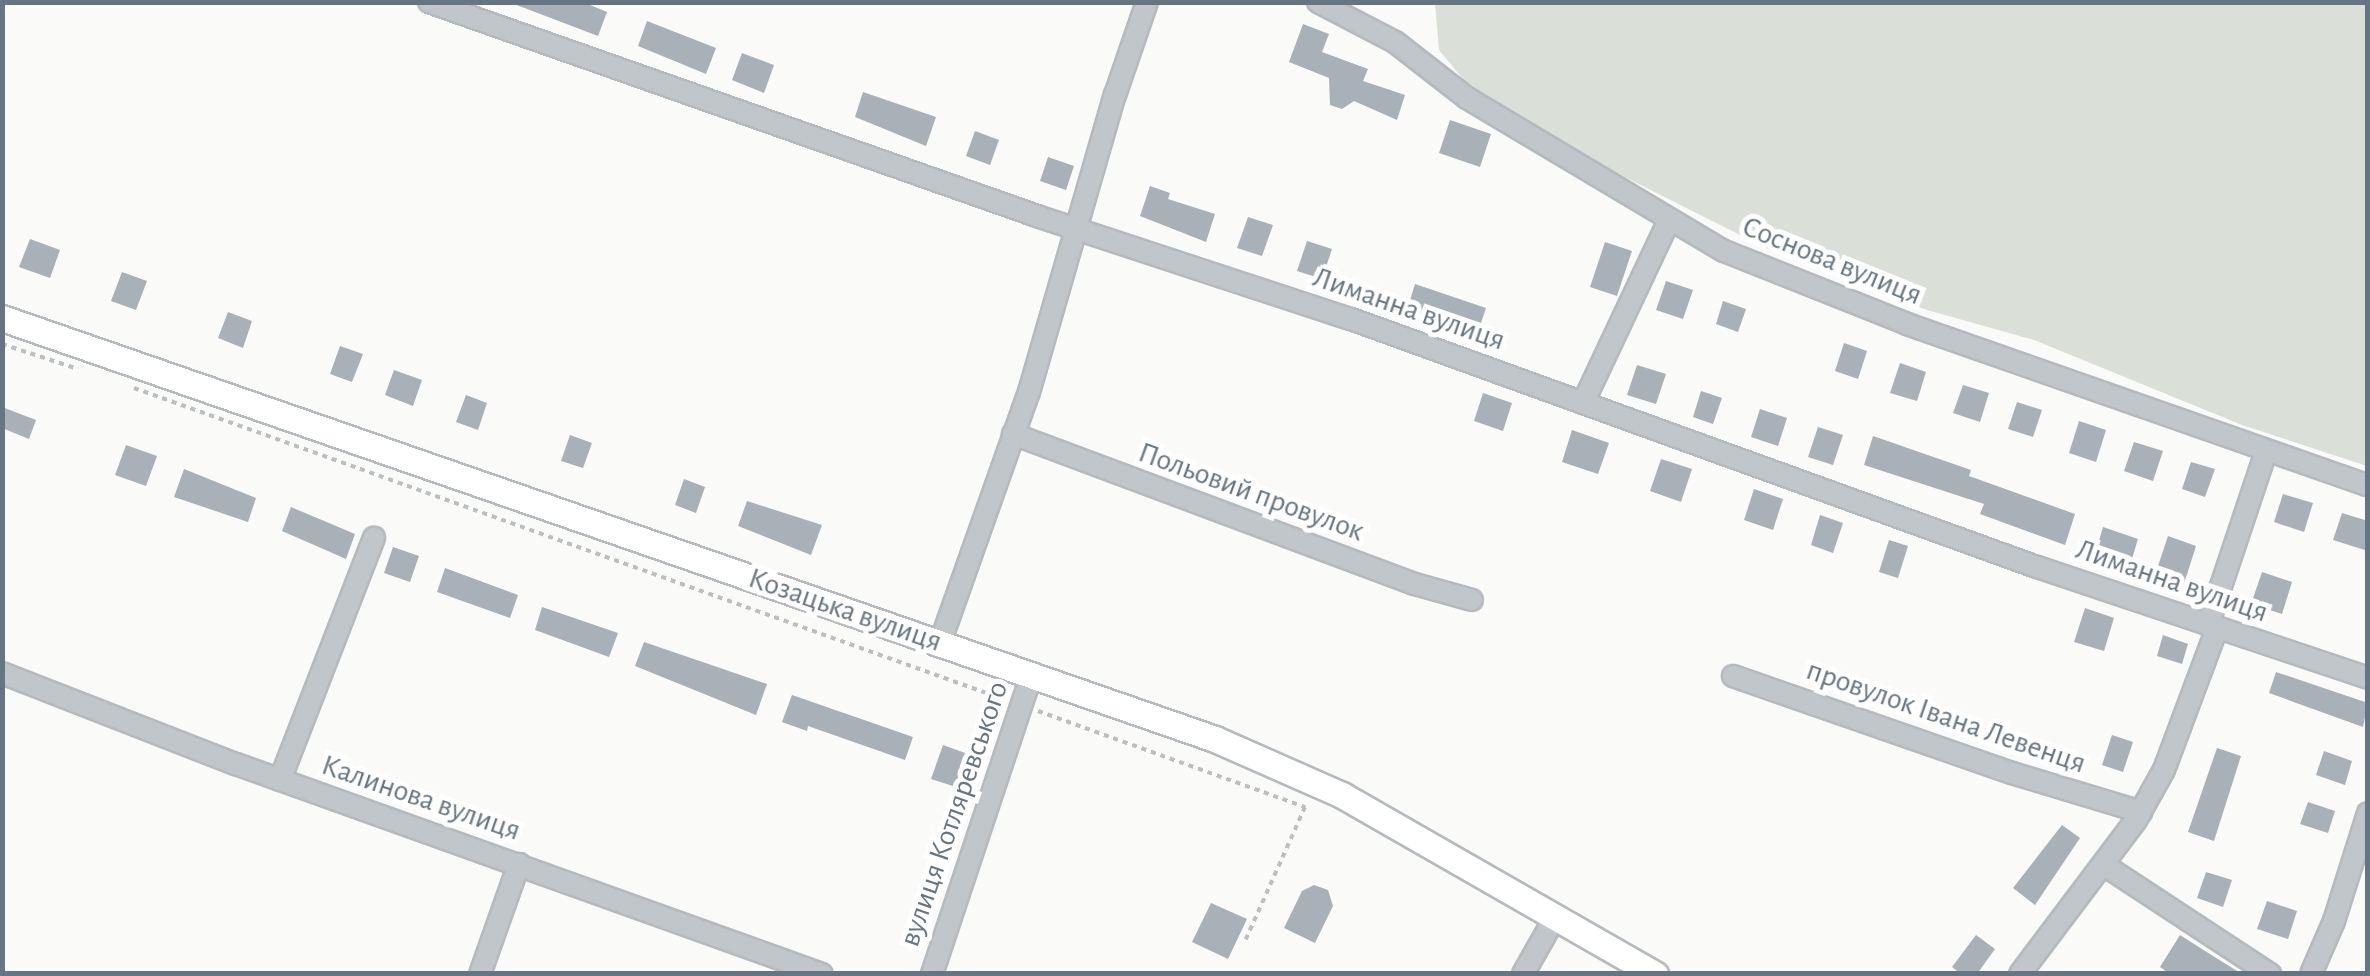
<!DOCTYPE html>
<meta charset="utf-8">
<style>
body{margin:0}
#map{position:relative;width:2370px;height:976px;overflow:hidden;background:#fafaf8;font-family:"Alegreya Sans",sans-serif}
div>[style]{position:absolute}
.green>*{inset:0;background:#dadfd7}
.building>*{inset:0;background:#a8b1b7}
.path>*{height:4px;margin-top:-2px;transform-origin:0;background:repeating-linear-gradient(90deg,#bbbfc2 0 5px,transparent 0 10px)}
.roads{filter:drop-shadow(2px 0 #b5babe) drop-shadow(-2px 0 #b5babe) drop-shadow(0 2px #b5babe) drop-shadow(0 -2px #b5babe)}
.minor>*{height:20px;margin:-10px;padding:0 10px;transform-origin:10px;border-radius:10px;background:#c1c6ca}
.major>*{height:25px;margin:-12.5px;padding:0 12.5px;transform-origin:12.5px;border-radius:12.5px;background:#fff}
span{translate:-50% -50%;white-space:nowrap;text-align:center;line-height:1.15;-webkit-text-stroke:10px #fff;paint-order:stroke}
.street-label{font-size:30px;color:#657682}
.frame{position:absolute;inset:0;border:5px solid #657682;pointer-events:none}
</style>
<div id="map">
<div class="green">
<i style="clip-path:polygon(1435px 3px,2367px 3px,2367px 466px,2242px 425px,2034px 340px,1927px 310px,1770px 250px,1517px 123px,1472px 90px,1439px 50px)"></i>
</div>
<div class="building">
<i style="clip-path:polygon(562px 2px,583px 2px,607px 12px,598px 36px,514px 4px)"></i>
<i style="clip-path:polygon(647px 21px,716px 48px,706px 74px,638px 46px)"></i>
<i style="clip-path:polygon(1303px 24px,1329px 34px,1322px 52px,1368px 69px,1363px 81px,1405px 95px,1397px 120px,1354px 101px,1342px 109px,1330px 105px,1329px 78px,1289px 62px)"></i>
<i style="clip-path:polygon(742px 53px,774px 65px,764px 93px,732px 80px)"></i>
<i style="clip-path:polygon(863px 92px,936px 117px,926px 146px,855px 117px)"></i>
<i style="clip-path:polygon(1450px 120px,1491px 134px,1480px 167px,1439px 153px)"></i>
<i style="clip-path:polygon(975px 131px,999px 140px,990px 165px,966px 156px)"></i>
<i style="clip-path:polygon(1048px 157px,1074px 166px,1066px 190px,1040px 181px)"></i>
<i style="clip-path:polygon(1150px 186px,1170px 193px,1168px 199px,1215px 214px,1206px 242px,1140px 216px)"></i>
<i style="clip-path:polygon(1248px 217px,1273px 225px,1262px 256px,1237px 248px)"></i>
<i style="clip-path:polygon(30px 239px,60px 250px,50px 278px,19px 267px)"></i>
<i style="clip-path:polygon(1307px 241px,1332px 249px,1322px 279px,1297px 271px)"></i>
<i style="clip-path:polygon(1605px 242px,1632px 251px,1617px 296px,1590px 287px)"></i>
<i style="clip-path:polygon(122px 272px,147px 281px,136px 310px,111px 301px)"></i>
<i style="clip-path:polygon(1666px 281px,1693px 290px,1683px 319px,1656px 310px)"></i>
<i style="clip-path:polygon(1415px 284px,1486px 308px,1477px 335px,1407px 310px)"></i>
<i style="clip-path:polygon(1723px 301px,1746px 309px,1738px 332px,1716px 324px)"></i>
<i style="clip-path:polygon(228px 312px,252px 321px,243px 348px,218px 338px)"></i>
<i style="clip-path:polygon(1844px 343px,1867px 351px,1858px 379px,1835px 371px)"></i>
<i style="clip-path:polygon(340px 346px,363px 354px,352px 382px,330px 374px)"></i>
<i style="clip-path:polygon(1900px 363px,1926px 372px,1917px 401px,1890px 393px)"></i>
<i style="clip-path:polygon(1637px 365px,1666px 374px,1656px 404px,1627px 395px)"></i>
<i style="clip-path:polygon(394px 370px,422px 380px,413px 406px,385px 395px)"></i>
<i style="clip-path:polygon(1963px 385px,1989px 393px,1980px 422px,1953px 413px)"></i>
<i style="clip-path:polygon(1701px 391px,1722px 398px,1713px 424px,1693px 417px)"></i>
<i style="clip-path:polygon(1483px 393px,1512px 403px,1503px 431px,1474px 421px)"></i>
<i style="clip-path:polygon(466px 395px,487px 403px,478px 430px,456px 422px)"></i>
<i style="clip-path:polygon(2017px 402px,2042px 410px,2033px 437px,2008px 429px)"></i>
<i style="clip-path:polygon(2px 407px,36px 420px,29px 439px,2px 428px)"></i>
<i style="clip-path:polygon(1760px 409px,1787px 418px,1778px 446px,1751px 437px)"></i>
<i style="clip-path:polygon(2079px 421px,2106px 430px,2096px 462px,2069px 453px)"></i>
<i style="clip-path:polygon(1818px 427px,1843px 435px,1833px 465px,1808px 457px)"></i>
<i style="clip-path:polygon(1572px 430px,1609px 443px,1598px 474px,1562px 462px)"></i>
<i style="clip-path:polygon(570px 435px,592px 443px,583px 468px,561px 461px)"></i>
<i style="clip-path:polygon(1873px 436px,1971px 470px,1969px 476px,2075px 514px,2065px 545px,1980px 514px,1984px 504px,1864px 465px)"></i>
<i style="clip-path:polygon(2134px 442px,2163px 451px,2153px 481px,2124px 471px)"></i>
<i style="clip-path:polygon(126px 445px,157px 456px,146px 486px,115px 475px)"></i>
<i style="clip-path:polygon(1661px 459px,1692px 469px,1681px 502px,1650px 491px)"></i>
<i style="clip-path:polygon(2191px 462px,2215px 469px,2205px 497px,2182px 489px)"></i>
<i style="clip-path:polygon(184px 469px,256px 498px,248px 522px,174px 497px)"></i>
<i style="clip-path:polygon(684px 479px,705px 487px,696px 513px,675px 505px)"></i>
<i style="clip-path:polygon(1754px 489px,1783px 499px,1773px 530px,1744px 520px)"></i>
<i style="clip-path:polygon(2283px 494px,2313px 503px,2304px 532px,2274px 522px)"></i>
<i style="clip-path:polygon(747px 501px,822px 525px,811px 555px,738px 526px)"></i>
<i style="clip-path:polygon(291px 507px,355px 534px,346px 559px,282px 531px)"></i>
<i style="clip-path:polygon(2342px 513px,2368px 521px,2368px 551px,2333px 540px)"></i>
<i style="clip-path:polygon(1820px 515px,1843px 523px,1833px 553px,1811px 545px)"></i>
<i style="clip-path:polygon(2103px 527px,2138px 539px,2131px 562px,2096px 551px)"></i>
<i style="clip-path:polygon(2168px 536px,2196px 546px,2184px 584px,2155px 575px)"></i>
<i style="clip-path:polygon(1889px 540px,1908px 546px,1898px 578px,1879px 572px)"></i>
<i style="clip-path:polygon(393px 547px,419px 556px,410px 582px,384px 573px)"></i>
<i style="clip-path:polygon(445px 568px,518px 595px,510px 618px,437px 592px)"></i>
<i style="clip-path:polygon(2262px 572px,2292px 582px,2282px 614px,2251px 604px)"></i>
<i style="clip-path:polygon(542px 607px,618px 633px,609px 657px,535px 630px)"></i>
<i style="clip-path:polygon(2085px 608px,2114px 618px,2104px 651px,2074px 642px)"></i>
<i style="clip-path:polygon(2163px 635px,2188px 644px,2182px 664px,2157px 656px)"></i>
<i style="clip-path:polygon(644px 642px,767px 684px,756px 715px,635px 666px)"></i>
<i style="clip-path:polygon(2276px 672px,2368px 703px,2363px 727px,2269px 693px)"></i>
<i style="clip-path:polygon(792px 695px,913px 737px,905px 760px,808px 726px,807px 731px,782px 722px)"></i>
<i style="clip-path:polygon(2112px 735px,2133px 742px,2123px 772px,2102px 765px)"></i>
<i style="clip-path:polygon(943px 745px,968px 754px,956px 787px,931px 779px)"></i>
<i style="clip-path:polygon(2217px 748px,2241px 756px,2214px 841px,2188px 832px)"></i>
<i style="clip-path:polygon(2324px 751px,2352px 761px,2345px 785px,2316px 775px)"></i>
<i style="clip-path:polygon(2308px 802px,2335px 811px,2328px 833px,2300px 824px)"></i>
<i style="clip-path:polygon(2062px 825px,2080px 838px,2035px 905px,2013px 888px)"></i>
<i style="clip-path:polygon(2206px 872px,2232px 880px,2223px 907px,2197px 898px)"></i>
<i style="clip-path:polygon(1314px 885px,1328px 890px,1333px 906px,1315px 943px,1284px 928px,1302px 891px)"></i>
<i style="clip-path:polygon(2267px 901px,2297px 911px,2288px 939px,2257px 929px)"></i>
<i style="clip-path:polygon(1211px 903px,1247px 919px,1228px 959px,1192px 942px)"></i>
<i style="clip-path:polygon(1976px 935px,1995px 949px,1977px 974px,1961px 974px,1952px 967px)"></i>
<i style="clip-path:polygon(2180px 935px,2213px 956px,2242px 974px,2170px 974px,2160px 967px)"></i>
</div>
<div class="path">
<i style="left:2px;top:344px;width:80px;rotate:18.2deg"></i>
<i style="left:134px;top:388px;width:926px;rotate:19.69deg"></i>
<i style="left:1038px;top:711px;width:284px;rotate:19.8deg"></i>
<i style="left:1305px;top:807px;width:147px;rotate:114.1deg"></i>
</div>
<div class="roads">
<div class="minor">
<i style="left:429px;top:2px;width:645px;rotate:19.39deg"></i>
<i style="left:1037px;top:216px;width:330px;rotate:18.2deg"></i>
<i style="left:1351px;top:319px;width:729px;rotate:19.88deg"></i>
<i style="left:2037px;top:567px;width:349px;rotate:18.5deg"></i>
<i style="left:1318px;top:2px;width:87px;rotate:27.5deg"></i>
<i style="left:1395px;top:42px;width:91px;rotate:37.9deg"></i>
<i style="left:1467px;top:98px;width:299px;rotate:30.8deg"></i>
<i style="left:1724px;top:251px;width:197px;rotate:21.7deg"></i>
<i style="left:1907px;top:324px;width:488px;rotate:19.3deg"></i>
<i style="left:1583px;top:403px;width:202px;rotate:-64.8deg"></i>
<i style="left:1013px;top:434px;width:429px;rotate:20.5deg"></i>
<i style="left:1415px;top:584px;width:59px;rotate:15.7deg"></i>
<i style="left:2208px;top:625px;width:182px;rotate:-71.5deg"></i>
<i style="left:940px;top:643px;width:266px;rotate:-70.5deg"></i>
<i style="left:1029px;top:392px;width:309px;rotate:-73.9deg"></i>
<i style="left:1115px;top:95px;width:98px;rotate:-71deg"></i>
<i style="left:2px;top:673px;width:251px;rotate:21.3deg"></i>
<i style="left:236px;top:764px;width:622px;rotate:19.72deg"></i>
<i style="left:1733px;top:676px;width:295px;rotate:19.2deg"></i>
<i style="left:2012px;top:773px;width:135px;rotate:16.8deg"></i>
<i style="left:280px;top:780px;width:260px;rotate:-68.8deg"></i>
<i style="left:2104px;top:865px;width:199px;rotate:33.3deg"></i>
<i style="left:480px;top:974px;width:117px;rotate:-70.5deg"></i>
<i style="left:932px;top:974px;width:316px;rotate:-71.6deg"></i>
<i style="left:1523px;top:974px;width:67px;rotate:-60.4deg"></i>
<i style="left:2020px;top:974px;width:193px;rotate:-53deg"></i>
<i style="left:2136px;top:820px;width:57px;rotate:-60.8deg"></i>
<i style="left:2164px;top:770px;width:152px;rotate:-69.5deg"></i>
<i style="left:2311px;top:974px;width:58px;rotate:-66.5deg"></i>
<i style="left:2334px;top:921px;width:113px;rotate:-72.5deg"></i>
</div>
<div class="major">
<i style="left:2px;top:318px;width:1284px;rotate:19.14deg"></i>
<i style="left:1215px;top:739px;width:139px;rotate:23.8deg"></i>
<i style="left:1342px;top:795px;width:361px;rotate:29.8deg"></i>
</div>
</div>
<div class="street-label">
<span style="left:1832px;top:261px;rotate:22deg">Соснова вулиця</span>
<span style="left:1409px;top:309px;rotate:19deg">Лиманна вулиця</span>
<span style="left:1251px;top:492px;rotate:20deg">Польовий провулок</span>
<span style="left:2172px;top:581px;rotate:19deg">Лиманна вулиця</span>
<span style="left:845px;top:610px;rotate:19deg">Козацька вулиця</span>
<span style="left:1946px;top:717px;rotate:19deg">провулок Івана Левенця</span>
<span style="left:421px;top:798px;rotate:19deg">Калинова вулиця</span>
<span style="left:954px;top:814px;rotate:-71deg">вулиця Котляревського</span>
</div>
<div class="frame"></div>
</div>
